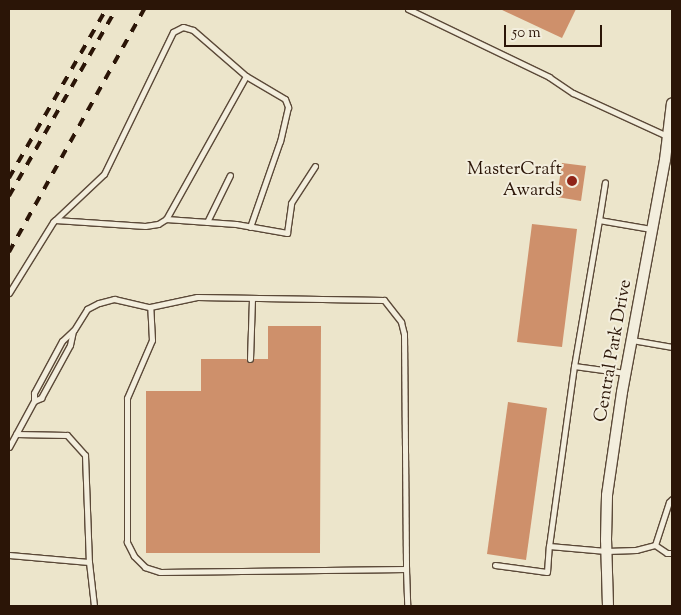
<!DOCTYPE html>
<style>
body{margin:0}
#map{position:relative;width:681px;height:615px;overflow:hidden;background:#ece5cb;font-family:"Sorts Mill Goudy",serif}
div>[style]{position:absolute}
.building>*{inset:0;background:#ce906b}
.roads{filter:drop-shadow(1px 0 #5b4938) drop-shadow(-1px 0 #5b4938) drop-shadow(0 1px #5b4938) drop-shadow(0 -1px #5b4938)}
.service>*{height:5px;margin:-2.5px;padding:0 2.5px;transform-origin:2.5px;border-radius:2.5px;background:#f3eedd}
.minor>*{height:10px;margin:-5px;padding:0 5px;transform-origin:5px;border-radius:5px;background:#f3eedd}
.rail>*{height:4px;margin-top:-2px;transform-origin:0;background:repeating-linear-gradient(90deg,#2b1507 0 9px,transparent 0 18px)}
.dots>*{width:14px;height:14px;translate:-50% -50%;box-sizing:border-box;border:2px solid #f3eedd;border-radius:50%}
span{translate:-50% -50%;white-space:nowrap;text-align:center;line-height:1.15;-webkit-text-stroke:4px #f3eedd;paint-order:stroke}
.poi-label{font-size:18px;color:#2b1507}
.right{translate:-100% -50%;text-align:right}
.street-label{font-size:18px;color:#2b1507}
.frame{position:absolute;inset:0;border:10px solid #2b1507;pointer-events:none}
.scale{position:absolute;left:504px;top:25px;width:98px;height:22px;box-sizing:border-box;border:2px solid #2b1507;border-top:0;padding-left:6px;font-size:15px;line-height:18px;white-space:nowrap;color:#2b1507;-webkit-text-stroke:4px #f3eedd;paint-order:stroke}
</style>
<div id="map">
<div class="building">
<i style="clip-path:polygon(500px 9px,576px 9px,562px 38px)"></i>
<i style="clip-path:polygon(562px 163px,586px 166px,581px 201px,557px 197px)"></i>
<i style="clip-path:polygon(532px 224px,577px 229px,562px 347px,517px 342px)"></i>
<i style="clip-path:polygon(268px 326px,321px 326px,320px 553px,146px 553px,146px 391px,201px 391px,201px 359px,246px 359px,250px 363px,254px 359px,268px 359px)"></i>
<i style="clip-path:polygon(508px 402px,547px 408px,526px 560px,487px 554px)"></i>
</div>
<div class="roads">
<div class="service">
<i style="left:408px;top:9px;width:157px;rotate:25.7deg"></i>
<i style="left:549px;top:77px;width:29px;rotate:34deg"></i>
<i style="left:573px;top:93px;width:103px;rotate:24.6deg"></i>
<i style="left:246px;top:76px;width:45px;rotate:30.5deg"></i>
<i style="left:285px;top:99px;width:9px;rotate:69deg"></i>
<i style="left:288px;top:107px;width:35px;rotate:103deg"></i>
<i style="left:280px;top:141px;width:91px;rotate:109.2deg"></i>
<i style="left:166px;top:219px;width:70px;rotate:4.1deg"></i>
<i style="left:236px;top:224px;width:52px;rotate:10deg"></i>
<i style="left:287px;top:233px;width:30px;rotate:-82deg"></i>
<i style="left:291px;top:203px;width:44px;rotate:-57deg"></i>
<i style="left:599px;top:220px;width:38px;rotate:-81deg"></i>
<i style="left:207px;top:222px;width:52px;rotate:-63.9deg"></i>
<i style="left:651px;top:229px;width:53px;rotate:-170.2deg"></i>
<i style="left:599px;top:220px;width:148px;rotate:99.7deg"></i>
<i style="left:574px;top:366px;width:182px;rotate:97.9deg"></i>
<i style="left:549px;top:546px;width:57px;rotate:5deg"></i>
<i style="left:606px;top:551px;width:30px;rotate:-2deg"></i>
<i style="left:636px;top:550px;width:20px;rotate:-15deg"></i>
<i style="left:655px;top:545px;width:14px;rotate:34deg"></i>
<i style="left:667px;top:553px;width:5px"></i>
<i style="left:9px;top:293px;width:84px;rotate:-58.2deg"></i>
<i style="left:53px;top:222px;width:70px;rotate:-43.3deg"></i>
<i style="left:104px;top:174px;width:158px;rotate:-64.1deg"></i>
<i style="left:173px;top:32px;width:11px;rotate:-27deg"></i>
<i style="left:183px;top:27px;width:10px;rotate:17deg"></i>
<i style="left:193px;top:30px;width:70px;rotate:41deg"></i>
<i style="left:246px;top:76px;width:164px;rotate:119.2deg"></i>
<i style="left:166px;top:219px;width:9px;rotate:148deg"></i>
<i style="left:158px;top:224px;width:13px;rotate:171deg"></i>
<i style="left:145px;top:226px;width:90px;rotate:-176.2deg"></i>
<i style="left:632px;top:340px;width:41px;rotate:9.9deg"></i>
<i style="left:250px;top:359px;width:61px;rotate:-88.1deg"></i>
<i style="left:574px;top:366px;width:52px;rotate:7.7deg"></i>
<i style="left:34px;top:401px;width:8px;rotate:-23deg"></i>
<i style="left:41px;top:398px;width:60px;rotate:-61.3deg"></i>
<i style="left:70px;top:345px;width:14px;rotate:-78deg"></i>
<i style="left:16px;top:434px;width:51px;rotate:1.1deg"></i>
<i style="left:67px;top:435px;width:27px;rotate:48deg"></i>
<i style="left:85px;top:455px;width:107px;rotate:87.9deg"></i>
<i style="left:9px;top:447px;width:52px;rotate:-61.5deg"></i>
<i style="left:34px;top:401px;width:8px;rotate:-90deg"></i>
<i style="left:34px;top:393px;width:59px;rotate:-61.7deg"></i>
<i style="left:62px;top:341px;width:16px;rotate:-43deg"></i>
<i style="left:74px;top:330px;width:25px;rotate:-58deg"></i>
<i style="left:87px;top:309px;width:13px;rotate:-27deg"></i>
<i style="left:99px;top:303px;width:16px;rotate:-15deg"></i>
<i style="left:114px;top:299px;width:37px;rotate:13deg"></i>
<i style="left:150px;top:307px;width:48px;rotate:-12deg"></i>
<i style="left:197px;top:297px;width:187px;rotate:0.9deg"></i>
<i style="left:384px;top:300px;width:28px;rotate:52deg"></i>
<i style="left:401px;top:322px;width:12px;rotate:76deg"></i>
<i style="left:404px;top:334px;width:235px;rotate:89.5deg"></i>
<i style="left:406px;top:569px;width:246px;rotate:179.3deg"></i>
<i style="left:160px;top:572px;width:16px;rotate:-162deg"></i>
<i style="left:145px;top:567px;width:16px;rotate:-135deg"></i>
<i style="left:134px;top:556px;width:16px;rotate:-117deg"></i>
<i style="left:127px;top:542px;width:144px;rotate:-90deg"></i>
<i style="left:127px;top:398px;width:63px;rotate:-66.7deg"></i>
<i style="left:152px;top:340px;width:33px;rotate:-93deg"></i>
<i style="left:655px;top:545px;width:45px;rotate:-72deg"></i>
<i style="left:669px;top:502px;width:4px;rotate:-45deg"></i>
<i style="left:9px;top:555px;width:80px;rotate:5deg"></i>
<i style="left:89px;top:562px;width:44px;rotate:83.5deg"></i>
<i style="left:495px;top:565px;width:52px;rotate:7.7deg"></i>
<i style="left:547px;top:572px;width:26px;rotate:-86deg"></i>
<i style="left:406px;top:569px;width:37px;rotate:88deg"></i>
</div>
<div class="minor">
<i style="left:608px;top:606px;width:66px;rotate:-91.7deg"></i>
<i style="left:606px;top:540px;width:45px;rotate:-88.7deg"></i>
<i style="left:607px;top:495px;width:104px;rotate:-81.7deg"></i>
<i style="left:622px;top:392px;width:236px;rotate:-79.5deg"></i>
<i style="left:665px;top:160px;width:57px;rotate:-83deg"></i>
</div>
</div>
<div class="rail">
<i style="left:9px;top:178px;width:195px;rotate:-60.1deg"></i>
<i style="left:9px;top:196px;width:215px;rotate:-60.2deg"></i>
<i style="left:9px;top:252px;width:278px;rotate:-60.9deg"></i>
</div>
<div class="dots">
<i style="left:572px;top:181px;background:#8f2418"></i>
</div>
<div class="poi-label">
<span class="right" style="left:562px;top:181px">MasterCraft<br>Awards</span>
</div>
<div class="street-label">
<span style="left:614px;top:351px;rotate:-80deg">Central Park Drive</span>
</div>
<div class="frame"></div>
<div class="scale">50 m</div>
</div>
